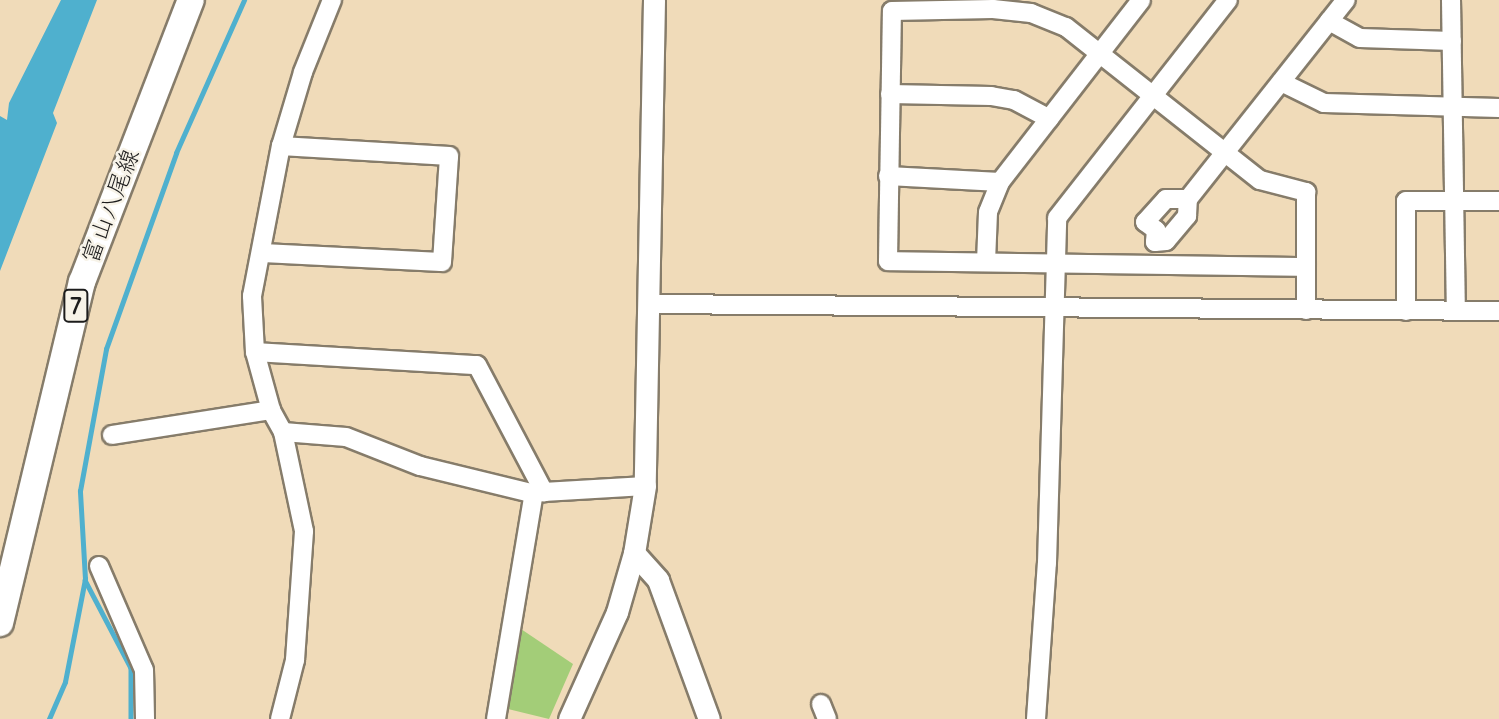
<!DOCTYPE html>
<meta charset="utf-8">
<style>
body{margin:0}
#map{position:relative;width:1499px;height:719px;overflow:hidden;background:#f0dbb9;font-family:Delius,"Klee One",sans-serif}
div>[style]{position:absolute}
.green>*{inset:0;background:#a3cd78}
.water>*{inset:0;background:#4fb0ce}
.stream>*{height:4.5px;margin:-2.25px;padding:0 2.25px;transform-origin:2.25px;border-radius:2.25px;background:#4fb0ce}
.roads{filter:drop-shadow(2px 0 #867c6a) drop-shadow(-2px 0 #867c6a) drop-shadow(0 2px #867c6a) drop-shadow(0 -2px #867c6a)}
.minor>*{height:18px;margin:-9px;padding:0 9px;transform-origin:9px;border-radius:9px;background:#fff}
.tertiary>*{height:21px;margin:-10.5px;padding:0 10.5px;transform-origin:10.5px;border-radius:10.5px;background:#fff}
.primary>*{height:26px;margin:-13px;padding:0 13px;transform-origin:13px;border-radius:13px;background:#fff}
span{translate:-50% -50%;white-space:nowrap;text-align:center;line-height:1.15;-webkit-text-stroke:5px #f7f3e8;paint-order:stroke}
.shield-label span{padding:2px 5px;background:#f7f3e8;border:2px solid;border-radius:5px;-webkit-text-stroke-width:0}
.shield-label{font-size:23px;color:#1c1c1c;font-weight:700}
.street-label{font-size:24px;color:#1c1c1c}
</style>
<div id="map">
<div class="green">
<i style="clip-path:polygon(518px 627px,573px 664px,549px 719px,504px 708px)"></i>
</div>
<div class="water">
<i style="clip-path:polygon(61px 0,97px 0,53px 113px,57px 123px,0 271px,0 116px,7px 120px,9px 103px)"></i>
</div>
<div class="stream">
<i style="left:85px;top:580px;width:99px;rotate:62.4deg"></i>
<i style="left:131px;top:668px;width:51px;rotate:90deg"></i>
<i style="left:49px;top:719px;width:40px;rotate:-66.6deg"></i>
<i style="left:65px;top:682px;width:105px;rotate:-79deg"></i>
<i style="left:85px;top:579px;width:88px;rotate:-93.3deg"></i>
<i style="left:80px;top:491px;width:144px;rotate:-79.6deg"></i>
<i style="left:106px;top:349px;width:208px;rotate:-70.3deg"></i>
<i style="left:176px;top:153px;width:167px;rotate:-66deg"></i>
</div>
<div class="roads">
<div class="minor">
<i style="left:1451px;top:0;width:311px;rotate:89.1deg"></i>
<i style="left:1329px;top:21px;width:35px;rotate:29deg"></i>
<i style="left:1360px;top:38px;width:92px;rotate:1.9deg"></i>
<i style="left:1281px;top:82px;width:48px;rotate:26deg"></i>
<i style="left:1324px;top:103px;width:175px;rotate:1.6deg"></i>
<i style="left:890px;top:94px;width:101px;rotate:1.1deg"></i>
<i style="left:991px;top:96px;width:23px;rotate:10deg"></i>
<i style="left:1014px;top:100px;width:40px;rotate:28deg"></i>
<i style="left:888px;top:176px;width:112px;rotate:3.1deg"></i>
<i style="left:1188px;top:199px;width:22px;rotate:180deg"></i>
<i style="left:1166px;top:199px;width:31px;rotate:132deg"></i>
<i style="left:1145px;top:222px;width:14px;rotate:36deg"></i>
<i style="left:1156px;top:230px;width:12px;rotate:95deg"></i>
<i style="left:1155px;top:242px;width:11px;rotate:-5deg"></i>
<i style="left:1166px;top:241px;width:33px;rotate:-50deg"></i>
<i style="left:1187px;top:216px;width:17px;rotate:-87deg"></i>
<i style="left:1188px;top:199px;width:254px;rotate:-51.6deg"></i>
<i style="left:262px;top:253px;width:180px;rotate:2.9deg"></i>
<i style="left:442px;top:262px;width:106px;rotate:-86.2deg"></i>
<i style="left:449px;top:156px;width:168px;rotate:-176.6deg"></i>
<i style="left:986px;top:262px;width:50px;rotate:-87.7deg"></i>
<i style="left:988px;top:212px;width:32px;rotate:-68deg"></i>
<i style="left:1000px;top:182px;width:230px;rotate:-52.2deg"></i>
<i style="left:1306px;top:267px;width:418px;rotate:-179.2deg"></i>
<i style="left:888px;top:261px;width:250px;rotate:-89.1deg"></i>
<i style="left:892px;top:11px;width:101px;rotate:-1.1deg"></i>
<i style="left:993px;top:9px;width:38px;rotate:6deg"></i>
<i style="left:1031px;top:13px;width:38px;rotate:22deg"></i>
<i style="left:1066px;top:27px;width:247px;rotate:38.3deg"></i>
<i style="left:1260px;top:180px;width:48px;rotate:14.6deg"></i>
<i style="left:1306px;top:192px;width:118px;rotate:90deg"></i>
<i style="left:651px;top:304px;width:848px;rotate:0.47deg"></i>
<i style="left:1406px;top:311px;width:110px;rotate:-90deg"></i>
<i style="left:1406px;top:201px;width:93px"></i>
<i style="left:255px;top:352px;width:222px;rotate:3.4deg"></i>
<i style="left:477px;top:365px;width:144px;rotate:62.2deg"></i>
<i style="left:544px;top:492px;width:13px;rotate:176deg"></i>
<i style="left:531px;top:493px;width:114px;rotate:-166.3deg"></i>
<i style="left:420px;top:466px;width:79px;rotate:-158.6deg"></i>
<i style="left:346px;top:437px;width:63px;rotate:-175.5deg"></i>
<i style="left:112px;top:435px;width:161px;rotate:-8.9deg"></i>
<i style="left:544px;top:492px;width:101px;rotate:-3.4deg"></i>
<i style="left:99px;top:566px;width:113px;rotate:66.6deg"></i>
<i style="left:144px;top:670px;width:49px;rotate:88.8deg"></i>
<i style="left:821px;top:704px;width:16px;rotate:68deg"></i>
<i style="left:280px;top:719px;width:61px;rotate:-75.7deg"></i>
<i style="left:295px;top:660px;width:129px;rotate:-86deg"></i>
<i style="left:304px;top:531px;width:101px;rotate:-102deg"></i>
<i style="left:283px;top:432px;width:25px;rotate:-119deg"></i>
<i style="left:271px;top:410px;width:60px;rotate:-105.4deg"></i>
<i style="left:255px;top:352px;width:56px;rotate:-93.1deg"></i>
<i style="left:252px;top:296px;width:153px;rotate:-79.1deg"></i>
<i style="left:281px;top:146px;width:77px;rotate:-73.4deg"></i>
<i style="left:303px;top:72px;width:78px;rotate:-68.1deg"></i>
<i style="left:496px;top:719px;width:229px;rotate:-80.5deg"></i>
<i style="left:1036px;top:719px;width:156px;rotate:-86deg"></i>
<i style="left:1047px;top:563px;width:345px;rotate:-88.3deg"></i>
<i style="left:1057px;top:218px;width:277px;rotate:-51.9deg"></i>
</div>
<div class="tertiary">
<i style="left:654px;top:0;width:486px;rotate:91.1deg"></i>
<i style="left:645px;top:486px;width:68px;rotate:99.3deg"></i>
<i style="left:634px;top:553px;width:36px;rotate:48deg"></i>
<i style="left:658px;top:580px;width:148px;rotate:69.9deg"></i>
<i style="left:569px;top:719px;width:117px;rotate:-65.8deg"></i>
<i style="left:617px;top:612px;width:61px;rotate:-73.9deg"></i>
</div>
<div class="primary">
<i style="left:0;top:623px;width:351px;rotate:-76.5deg"></i>
<i style="left:82px;top:282px;width:302px;rotate:-68.9deg"></i>
</div>
</div>
<div class="shield-label">
<span style="left:76px;top:306px">7</span>
</div>
<div class="street-label">
<span style="left:110px;top:206px;rotate:-69deg">富山八尾線</span>
</div>
</div>
